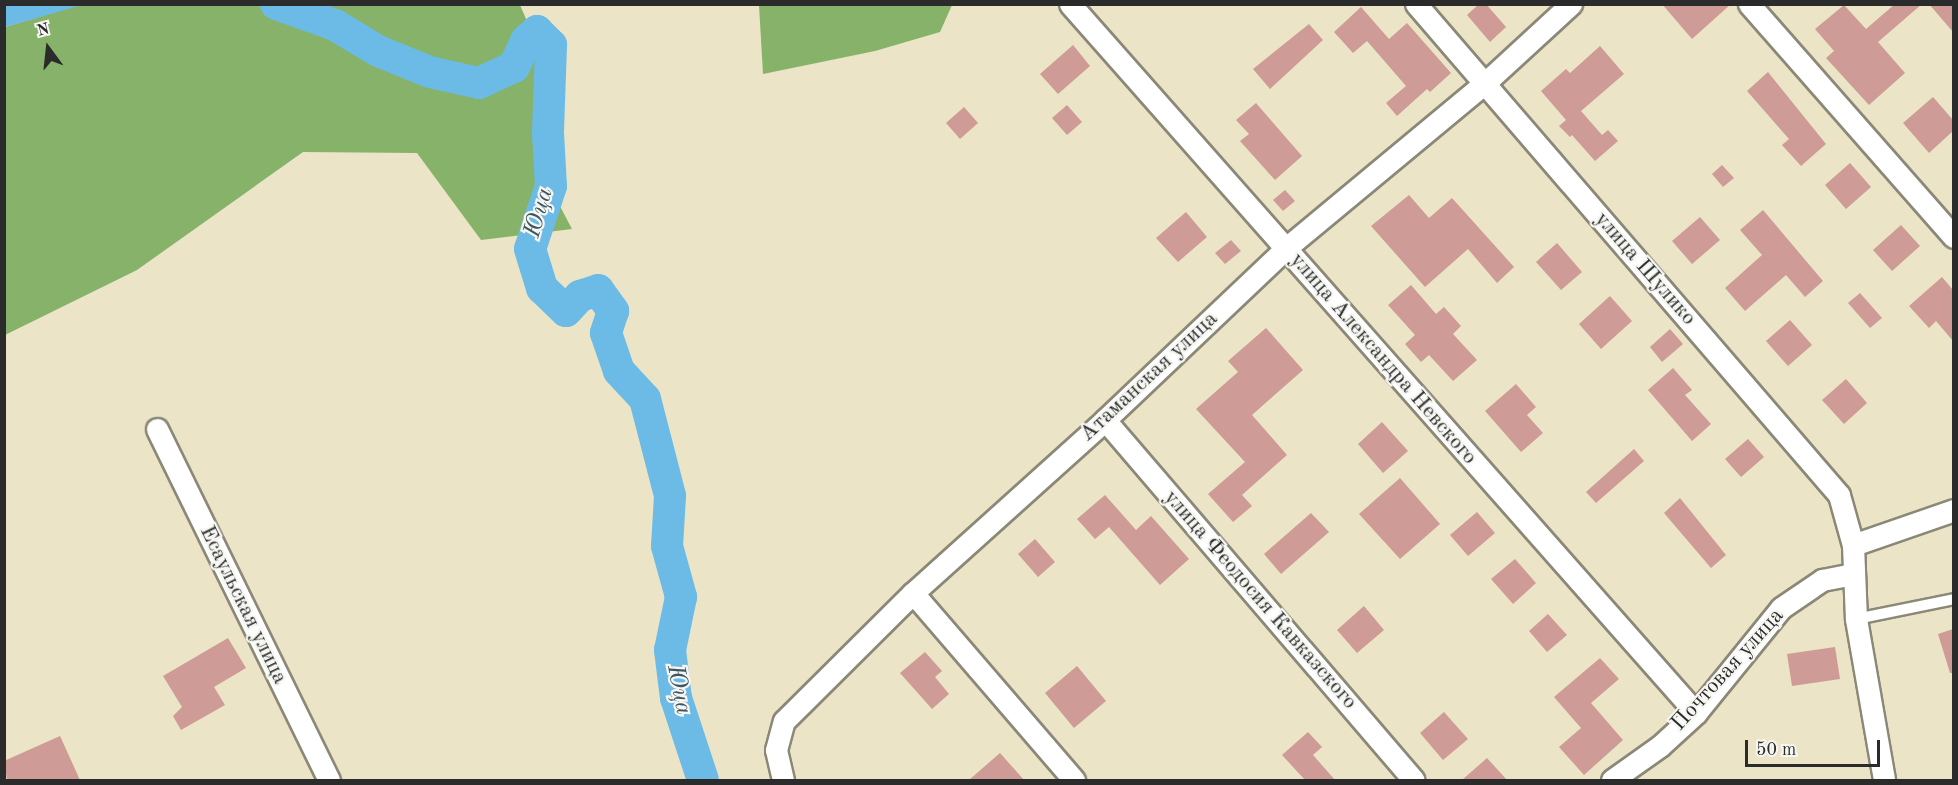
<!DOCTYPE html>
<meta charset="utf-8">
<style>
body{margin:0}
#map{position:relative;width:1958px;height:785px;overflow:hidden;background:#ebe4c6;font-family:"Old Standard TT",serif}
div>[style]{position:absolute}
.forest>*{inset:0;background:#87b269}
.water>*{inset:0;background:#6cbbe7}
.river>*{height:32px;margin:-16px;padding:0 16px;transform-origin:16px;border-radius:16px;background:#6cbbe7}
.building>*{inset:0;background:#ce9b96}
.roads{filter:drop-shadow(2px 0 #8b8878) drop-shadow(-2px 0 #8b8878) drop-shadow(0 2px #8b8878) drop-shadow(0 -2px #8b8878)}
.lane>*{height:10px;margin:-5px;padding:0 5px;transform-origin:5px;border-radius:5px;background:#fff}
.street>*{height:21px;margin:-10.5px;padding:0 10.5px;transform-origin:10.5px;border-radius:10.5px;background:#fff}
span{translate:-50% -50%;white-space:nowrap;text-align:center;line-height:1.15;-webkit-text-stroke:4.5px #f6f6f2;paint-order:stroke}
.street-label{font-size:22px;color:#2b2b2b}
.water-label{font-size:24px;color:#3e5663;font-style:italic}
.frame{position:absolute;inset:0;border:6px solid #2b2b2b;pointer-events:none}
.north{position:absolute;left:18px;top:18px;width:60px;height:60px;-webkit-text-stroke:4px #f6f6f2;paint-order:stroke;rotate:345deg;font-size:16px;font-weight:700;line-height:24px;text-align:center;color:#2b2b2b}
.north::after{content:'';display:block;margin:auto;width:21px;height:27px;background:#2b2b2b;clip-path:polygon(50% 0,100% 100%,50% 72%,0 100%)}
.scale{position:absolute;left:1745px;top:740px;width:135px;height:27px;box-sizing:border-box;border:3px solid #2b2b2b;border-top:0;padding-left:8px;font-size:18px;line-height:21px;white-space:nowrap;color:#2b2b2b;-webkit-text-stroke:4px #f6f6f2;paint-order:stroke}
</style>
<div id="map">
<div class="forest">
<i style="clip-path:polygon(82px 4px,520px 5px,540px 51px,543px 84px,534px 157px,572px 229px,481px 240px,417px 153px,303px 152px,137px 270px,5px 335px,5px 27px)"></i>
<i style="clip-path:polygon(759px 5px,759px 4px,952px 5px,940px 32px,875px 51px,763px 74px)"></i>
</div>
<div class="water">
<i style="clip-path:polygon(5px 4px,82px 4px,82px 5px,5px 27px)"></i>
</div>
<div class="river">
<i style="left:276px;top:4px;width:63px;rotate:19.6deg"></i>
<i style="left:335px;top:25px;width:50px;rotate:31.2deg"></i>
<i style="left:378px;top:51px;width:56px;rotate:22deg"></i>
<i style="left:430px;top:72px;width:50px;rotate:12.7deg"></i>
<i style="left:479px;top:83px;width:38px;rotate:-25deg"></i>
<i style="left:514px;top:67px;width:29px;rotate:-65deg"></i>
<i style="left:526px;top:41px;width:15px;rotate:-42deg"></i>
<i style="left:537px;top:31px;width:20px;rotate:45deg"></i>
<i style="left:551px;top:45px;width:88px;rotate:92deg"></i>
<i style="left:548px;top:133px;width:53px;rotate:86.8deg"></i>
<i style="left:551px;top:186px;width:66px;rotate:108.4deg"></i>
<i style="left:530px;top:249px;width:41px;rotate:72.9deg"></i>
<i style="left:542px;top:288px;width:33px;rotate:44deg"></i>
<i style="left:566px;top:311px;width:21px;rotate:-47deg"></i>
<i style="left:580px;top:296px;width:19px;rotate:-18deg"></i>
<i style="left:598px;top:290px;width:26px;rotate:54deg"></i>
<i style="left:613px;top:311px;width:23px;rotate:108deg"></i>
<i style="left:606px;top:333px;width:40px;rotate:71.1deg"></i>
<i style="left:619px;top:371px;width:38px;rotate:47deg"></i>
<i style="left:645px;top:399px;width:100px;rotate:75.5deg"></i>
<i style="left:670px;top:496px;width:50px;rotate:93.4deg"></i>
<i style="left:667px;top:546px;width:53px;rotate:74.6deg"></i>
<i style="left:681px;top:597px;width:54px;rotate:101.7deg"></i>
<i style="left:670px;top:650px;width:48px;rotate:82.9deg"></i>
<i style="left:676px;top:698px;width:86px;rotate:71.8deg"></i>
</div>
<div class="building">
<i style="clip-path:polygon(1479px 4px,1486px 4px,1506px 27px,1490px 42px,1467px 15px)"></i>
<i style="clip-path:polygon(1662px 4px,1731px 4px,1692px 39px)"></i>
<i style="clip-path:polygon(1895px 4px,1922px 4px,1878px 42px,1905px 73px,1869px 105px,1826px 58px,1834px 51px,1815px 29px,1844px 5px,1866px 29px)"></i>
<i style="clip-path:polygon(1929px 4px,1953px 4px,1953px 32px)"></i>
<i style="clip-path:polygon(1361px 7px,1389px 39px,1407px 23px,1451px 73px,1430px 92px,1427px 89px,1397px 116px,1386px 103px,1406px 86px,1367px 41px,1353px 53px,1334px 32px)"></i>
<i style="clip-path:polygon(1309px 24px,1323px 40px,1270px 89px,1253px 69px)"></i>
<i style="clip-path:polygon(1073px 45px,1090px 66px,1058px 94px,1040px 74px)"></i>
<i style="clip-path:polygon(1600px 46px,1624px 74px,1581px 111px,1602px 135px,1608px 130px,1618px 141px,1595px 161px,1572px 135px,1570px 137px,1559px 126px,1566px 120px,1541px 91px,1566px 69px,1570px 73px)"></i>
<i style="clip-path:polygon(1768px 72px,1826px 144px,1801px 166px,1782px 145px,1789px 139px,1747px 91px)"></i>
<i style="clip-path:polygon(1933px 97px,1953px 120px,1953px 131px,1929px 153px,1903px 123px)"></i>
<i style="clip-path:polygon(1256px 103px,1302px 156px,1275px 180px,1240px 141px,1249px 134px,1236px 120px)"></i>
<i style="clip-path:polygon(1067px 105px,1082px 122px,1067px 135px,1052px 118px)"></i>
<i style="clip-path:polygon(964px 107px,978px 123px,960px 139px,946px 123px)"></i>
<i style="clip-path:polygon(1850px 163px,1871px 187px,1846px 209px,1825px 185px)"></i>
<i style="clip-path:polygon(1722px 165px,1734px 178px,1723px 187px,1712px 174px)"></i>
<i style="clip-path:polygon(1285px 190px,1295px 201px,1283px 211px,1273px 200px)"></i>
<i style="clip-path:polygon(1409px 195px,1429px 218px,1452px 198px,1514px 267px,1497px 283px,1468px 249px,1425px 287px,1371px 226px)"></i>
<i style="clip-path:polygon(1763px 210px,1823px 281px,1805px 297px,1786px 275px,1745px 311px,1725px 288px,1762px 255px,1740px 230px)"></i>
<i style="clip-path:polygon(1186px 212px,1207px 237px,1178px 262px,1156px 238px)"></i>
<i style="clip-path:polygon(1700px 217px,1720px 240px,1692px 264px,1672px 241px)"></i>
<i style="clip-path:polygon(1901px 225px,1920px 246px,1892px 271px,1873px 250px)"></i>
<i style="clip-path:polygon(1231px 240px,1241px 251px,1225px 264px,1215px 253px)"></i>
<i style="clip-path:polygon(1557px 243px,1582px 272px,1561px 290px,1536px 262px)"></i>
<i style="clip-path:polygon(1942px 277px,1953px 290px,1953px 341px,1936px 321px,1929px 328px,1909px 306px)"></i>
<i style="clip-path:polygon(1411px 285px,1436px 314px,1444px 307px,1461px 326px,1453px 334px,1477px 360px,1453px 381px,1429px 355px,1421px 362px,1405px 344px,1415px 335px,1388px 305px)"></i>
<i style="clip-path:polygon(1860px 293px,1882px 318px,1870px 328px,1848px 303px)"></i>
<i style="clip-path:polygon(1610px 296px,1632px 321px,1601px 349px,1579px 324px)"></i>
<i style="clip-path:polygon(1790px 320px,1812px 345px,1788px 366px,1766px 341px)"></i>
<i style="clip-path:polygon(1266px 328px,1303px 370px,1252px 415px,1287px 455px,1242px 495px,1252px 506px,1233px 522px,1208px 494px,1245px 462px,1196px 409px,1238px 372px,1228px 361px)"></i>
<i style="clip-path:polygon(1670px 329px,1683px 344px,1662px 362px,1650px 347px)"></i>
<i style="clip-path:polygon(1673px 368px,1692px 390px,1685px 395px,1711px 424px,1692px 441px,1648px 390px)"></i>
<i style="clip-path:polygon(1846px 379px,1867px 403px,1844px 424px,1822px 400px)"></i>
<i style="clip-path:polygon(1516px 384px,1536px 407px,1527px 415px,1543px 433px,1521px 452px,1485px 411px)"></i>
<i style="clip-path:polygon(1382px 422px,1408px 451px,1383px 473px,1358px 444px)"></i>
<i style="clip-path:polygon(1748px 439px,1764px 457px,1741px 477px,1725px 459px)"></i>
<i style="clip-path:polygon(1634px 449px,1644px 461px,1596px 503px,1586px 492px)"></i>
<i style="clip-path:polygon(1400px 478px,1440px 524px,1400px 559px,1359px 514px)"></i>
<i style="clip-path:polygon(1105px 495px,1136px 530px,1151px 516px,1189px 559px,1160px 585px,1109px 527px,1095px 539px,1077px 519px)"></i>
<i style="clip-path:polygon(1680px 498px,1726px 555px,1711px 568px,1664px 513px)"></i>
<i style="clip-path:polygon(1477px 512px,1495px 533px,1468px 556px,1450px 535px)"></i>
<i style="clip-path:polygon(1311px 513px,1329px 532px,1281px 574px,1264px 554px)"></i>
<i style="clip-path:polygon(1035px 539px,1055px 562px,1038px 577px,1018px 554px)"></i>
<i style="clip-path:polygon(1515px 559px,1536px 583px,1513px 604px,1491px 579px)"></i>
<i style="clip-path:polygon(1364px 606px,1384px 630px,1357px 653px,1337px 630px)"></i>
<i style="clip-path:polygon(1548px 614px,1567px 635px,1547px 652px,1529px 631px)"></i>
<i style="clip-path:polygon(1953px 629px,1953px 673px,1950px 673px,1938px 634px)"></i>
<i style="clip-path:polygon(228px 638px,246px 668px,214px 687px,225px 705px,181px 730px,173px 716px,182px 707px,163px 676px)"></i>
<i style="clip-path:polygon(1835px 647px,1840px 679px,1792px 686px,1787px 654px)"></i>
<i style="clip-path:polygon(925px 652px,942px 671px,935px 677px,949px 694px,932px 709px,900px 673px)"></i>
<i style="clip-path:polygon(1600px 658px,1619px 679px,1591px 703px,1623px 740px,1584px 775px,1559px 747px,1581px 728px,1554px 697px)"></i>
<i style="clip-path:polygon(1077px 666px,1106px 701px,1074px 728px,1045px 693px)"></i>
<i style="clip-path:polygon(1444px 712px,1468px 739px,1443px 760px,1420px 733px)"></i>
<i style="clip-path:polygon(1308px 732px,1322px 747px,1313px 755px,1335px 780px,1305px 780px,1282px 755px)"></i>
<i style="clip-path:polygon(60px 736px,80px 780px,7px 780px,4px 761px)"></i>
<i style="clip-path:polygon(1000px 753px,1024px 780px,969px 780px)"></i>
<i style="clip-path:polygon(1487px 758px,1507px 780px,1462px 780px)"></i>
</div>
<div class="roads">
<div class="lane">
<i style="left:1856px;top:619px;width:100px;rotate:-11.5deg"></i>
</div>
<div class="street">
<i style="left:1070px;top:4px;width:946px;rotate:48.56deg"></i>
<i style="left:1416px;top:4px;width:648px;rotate:49.25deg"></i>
<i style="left:1839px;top:495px;width:52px;rotate:74.4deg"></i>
<i style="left:1853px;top:545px;width:74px;rotate:87.7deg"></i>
<i style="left:1856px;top:619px;width:163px;rotate:80.1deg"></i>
<i style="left:1749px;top:4px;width:310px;rotate:48.7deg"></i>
<i style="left:1105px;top:420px;width:474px;rotate:49.4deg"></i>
<i style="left:157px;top:429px;width:391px;rotate:63.9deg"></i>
<i style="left:1853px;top:545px;width:107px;rotate:-19.1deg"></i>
<i style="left:913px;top:593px;width:247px;rotate:49.3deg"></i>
<i style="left:783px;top:780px;width:31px;rotate:-103deg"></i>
<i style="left:776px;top:750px;width:30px;rotate:-75deg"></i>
<i style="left:784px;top:721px;width:182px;rotate:-44.8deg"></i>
<i style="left:913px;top:593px;width:258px;rotate:-42deg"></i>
<i style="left:1105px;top:420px;width:250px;rotate:-43.5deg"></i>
<i style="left:1286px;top:248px;width:259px;rotate:-39.7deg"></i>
<i style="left:1485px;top:83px;width:117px;rotate:-42.6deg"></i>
<i style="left:1612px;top:780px;width:59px;rotate:-35.3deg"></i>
<i style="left:1660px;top:746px;width:49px;rotate:-42.5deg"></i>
<i style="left:1696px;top:713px;width:135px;rotate:-51deg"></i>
<i style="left:1781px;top:608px;width:50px;rotate:-34.3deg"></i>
<i style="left:1822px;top:580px;width:31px;rotate:-11deg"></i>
</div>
</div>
<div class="street-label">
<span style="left:1645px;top:269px;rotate:49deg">улица Шулико</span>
<span style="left:1383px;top:359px;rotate:49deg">улица Александра Невского</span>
<span style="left:1149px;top:377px;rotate:-43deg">Атаманская улица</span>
<span style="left:1260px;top:600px;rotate:49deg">улица Феодосия Кавказского</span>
<span style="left:243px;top:605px;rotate:64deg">Есаульская улица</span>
<span style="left:1728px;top:670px;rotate:-48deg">Почтовая улица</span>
</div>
<div class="water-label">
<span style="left:540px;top:213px;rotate:-74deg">Юца</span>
<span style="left:678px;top:690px;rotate:79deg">Юца</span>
</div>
<div class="frame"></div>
<div class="north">N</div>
<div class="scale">50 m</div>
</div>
